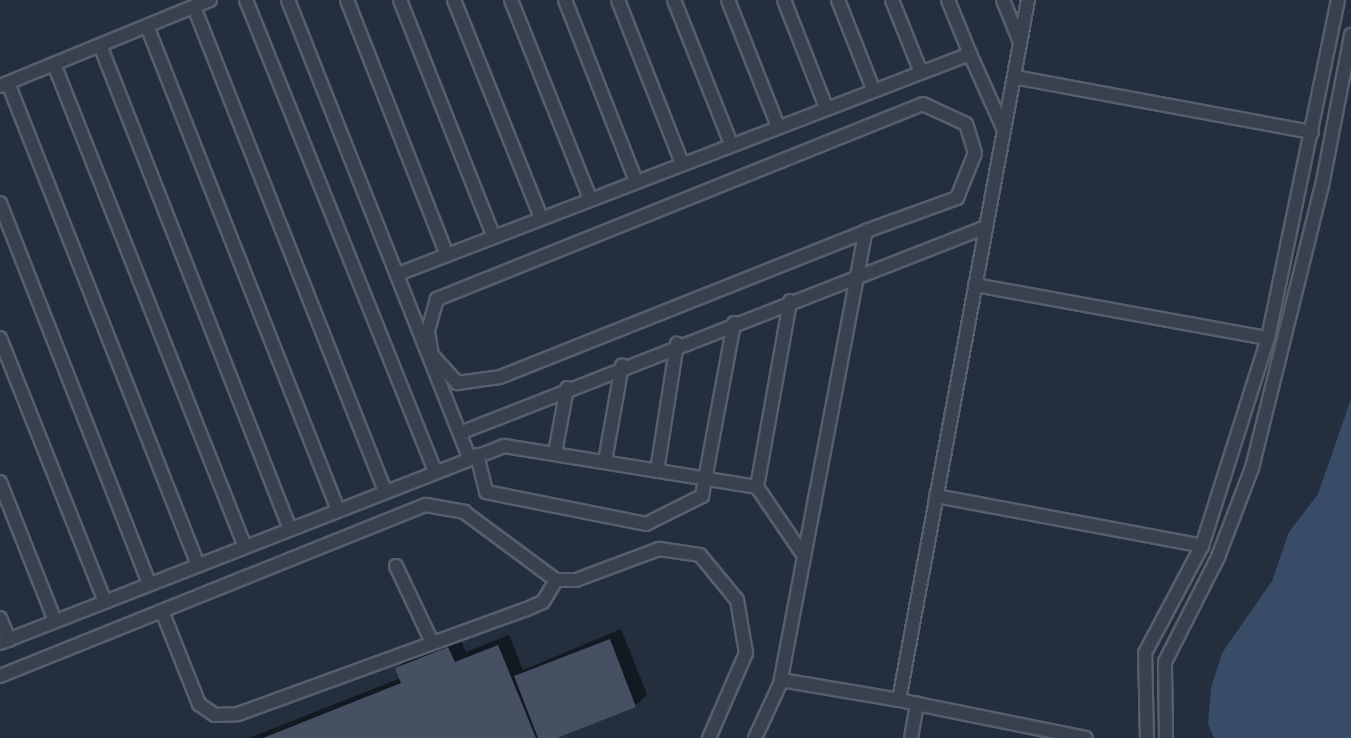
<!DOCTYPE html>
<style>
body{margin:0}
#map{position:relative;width:1351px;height:738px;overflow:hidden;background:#242f3e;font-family:Helvetica,sans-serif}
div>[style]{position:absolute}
.water>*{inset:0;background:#394c67}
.shadow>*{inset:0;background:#0007}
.building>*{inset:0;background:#455162}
.roads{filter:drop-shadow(2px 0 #565f6c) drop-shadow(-2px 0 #565f6c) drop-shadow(0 2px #565f6c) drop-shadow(0 -2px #565f6c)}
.lane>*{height:12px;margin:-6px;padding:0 6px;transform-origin:6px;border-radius:6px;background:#38414e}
span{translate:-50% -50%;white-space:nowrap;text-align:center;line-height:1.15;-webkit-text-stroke:5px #1d2633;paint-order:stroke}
</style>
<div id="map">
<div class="water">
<i style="clip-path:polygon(1351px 399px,1351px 738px,1214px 738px,1208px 724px,1211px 688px,1222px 653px,1272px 581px,1289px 532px,1318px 494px)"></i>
</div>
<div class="shadow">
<i style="clip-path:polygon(621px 629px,647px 694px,635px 706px,552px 738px,249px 738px,401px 678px,397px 668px,409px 657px,459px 637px,466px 652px,509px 635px,523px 670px)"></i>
</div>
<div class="building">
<i style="clip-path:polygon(610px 639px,636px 707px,557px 738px,538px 738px,514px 676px)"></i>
<i style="clip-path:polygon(498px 645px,536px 738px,263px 738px,401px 683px,395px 668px,448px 647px,455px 662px)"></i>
</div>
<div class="roads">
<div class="lane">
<i style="left:246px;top:0;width:508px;rotate:68.14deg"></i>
<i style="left:288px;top:0;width:492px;rotate:68.4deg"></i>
<i style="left:347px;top:0;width:274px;rotate:68.6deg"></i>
<i style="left:400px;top:0;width:255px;rotate:68.4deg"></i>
<i style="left:454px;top:0;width:235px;rotate:68.2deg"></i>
<i style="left:511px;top:0;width:214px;rotate:68.3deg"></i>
<i style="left:565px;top:0;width:194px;rotate:68.6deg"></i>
<i style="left:618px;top:0;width:175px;rotate:68.6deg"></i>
<i style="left:674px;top:0;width:155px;rotate:68.4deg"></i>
<i style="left:728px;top:0;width:136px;rotate:68.4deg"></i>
<i style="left:784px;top:0;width:115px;rotate:68.6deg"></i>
<i style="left:838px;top:0;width:96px;rotate:68.5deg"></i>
<i style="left:892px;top:0;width:75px;rotate:68.2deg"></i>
<i style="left:948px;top:0;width:58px;rotate:67.8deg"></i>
<i style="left:1003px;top:0;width:45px;rotate:68deg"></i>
<i style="left:194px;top:7px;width:520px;rotate:68.46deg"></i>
<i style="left:147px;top:26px;width:520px;rotate:68.46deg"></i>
<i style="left:100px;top:45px;width:520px;rotate:68.57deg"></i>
<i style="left:54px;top:64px;width:519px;rotate:68.42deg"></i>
<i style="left:1014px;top:77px;width:303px;rotate:10.5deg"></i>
<i style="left:8px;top:83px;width:518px;rotate:68.49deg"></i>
<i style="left:0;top:86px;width:227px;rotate:-22.3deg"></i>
<i style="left:0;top:203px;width:409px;rotate:68.6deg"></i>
<i style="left:398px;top:274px;width:613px;rotate:-21.04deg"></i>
<i style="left:970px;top:54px;width:83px;rotate:65.9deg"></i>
<i style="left:975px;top:285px;width:298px;rotate:10.3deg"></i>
<i style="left:0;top:338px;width:284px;rotate:68.3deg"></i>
<i style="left:460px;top:433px;width:565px;rotate:-21.39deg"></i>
<i style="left:555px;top:453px;width:66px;rotate:-79.5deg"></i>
<i style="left:477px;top:455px;width:38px;rotate:76deg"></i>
<i style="left:486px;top:492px;width:163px;rotate:11.3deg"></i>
<i style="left:646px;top:524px;width:63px;rotate:-26.6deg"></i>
<i style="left:702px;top:496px;width:176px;rotate:-79.5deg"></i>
<i style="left:605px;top:461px;width:97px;rotate:-79.9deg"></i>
<i style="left:657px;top:471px;width:129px;rotate:-81.1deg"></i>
<i style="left:0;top:482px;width:149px;rotate:68.4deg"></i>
<i style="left:757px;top:487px;width:189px;rotate:-79.9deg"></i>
<i style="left:936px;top:496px;width:271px;rotate:10.6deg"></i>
<i style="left:396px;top:566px;width:82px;rotate:64.7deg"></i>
<i style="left:162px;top:611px;width:100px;rotate:68.3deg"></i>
<i style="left:199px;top:704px;width:19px;rotate:35deg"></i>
<i style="left:215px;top:715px;width:23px;rotate:-2deg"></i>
<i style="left:238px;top:714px;width:307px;rotate:-20deg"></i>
<i style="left:527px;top:609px;width:17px;rotate:-24deg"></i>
<i style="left:543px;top:602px;width:26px;rotate:-59deg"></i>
<i style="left:0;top:618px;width:24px;rotate:68deg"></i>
<i style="left:0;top:643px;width:541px;rotate:-21.35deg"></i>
<i style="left:504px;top:446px;width:256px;rotate:9.2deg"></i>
<i style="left:757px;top:487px;width:80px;rotate:55.7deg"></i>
<i style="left:0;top:676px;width:459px;rotate:-21.9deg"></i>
<i style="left:426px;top:505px;width:39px;rotate:10deg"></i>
<i style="left:464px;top:512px;width:114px;rotate:36.5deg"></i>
<i style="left:556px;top:580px;width:20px"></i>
<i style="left:576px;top:580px;width:89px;rotate:-20.5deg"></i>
<i style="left:659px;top:549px;width:41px;rotate:8.3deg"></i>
<i style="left:700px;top:555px;width:58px;rotate:50.6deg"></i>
<i style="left:737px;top:600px;width:54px;rotate:80.4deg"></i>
<i style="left:746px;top:653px;width:93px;rotate:113.5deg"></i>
<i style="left:781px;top:680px;width:120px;rotate:9.6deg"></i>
<i style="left:917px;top:704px;width:172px;rotate:11.4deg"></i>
<i style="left:755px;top:738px;width:60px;rotate:-65.2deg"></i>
<i style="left:780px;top:684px;width:461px;rotate:-79.3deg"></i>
<i style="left:866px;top:231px;width:97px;rotate:-19.9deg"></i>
<i style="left:957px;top:198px;width:48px;rotate:-68.2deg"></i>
<i style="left:975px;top:153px;width:30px;rotate:-107deg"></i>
<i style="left:966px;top:124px;width:47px;rotate:-155.1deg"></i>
<i style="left:923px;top:104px;width:524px;rotate:158.14deg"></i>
<i style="left:437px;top:299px;width:33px;rotate:106deg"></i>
<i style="left:428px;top:331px;width:24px;rotate:81deg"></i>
<i style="left:432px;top:355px;width:38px;rotate:48deg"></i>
<i style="left:457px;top:383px;width:43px;rotate:-7.9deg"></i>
<i style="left:500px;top:377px;width:394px;rotate:-21.7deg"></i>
<i style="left:911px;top:738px;width:35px;rotate:-80deg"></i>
<i style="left:917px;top:704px;width:18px;rotate:-167deg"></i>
<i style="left:899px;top:700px;width:712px;rotate:-79.56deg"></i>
<i style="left:1147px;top:738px;width:85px;rotate:-91.3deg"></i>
<i style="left:1145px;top:653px;width:121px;rotate:-62deg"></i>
<i style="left:1202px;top:546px;width:218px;rotate:-72.4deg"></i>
<i style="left:1268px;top:338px;width:345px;rotate:-78.3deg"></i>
<i style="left:1166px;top:738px;width:76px;rotate:-90.8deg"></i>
<i style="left:1165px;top:662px;width:118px;rotate:-63.2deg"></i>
<i style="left:1218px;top:557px;width:95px;rotate:-69.1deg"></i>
<i style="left:1252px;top:468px;width:291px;rotate:-76.1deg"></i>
<i style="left:1322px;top:186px;width:154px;rotate:-79.1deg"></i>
</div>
</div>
</div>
